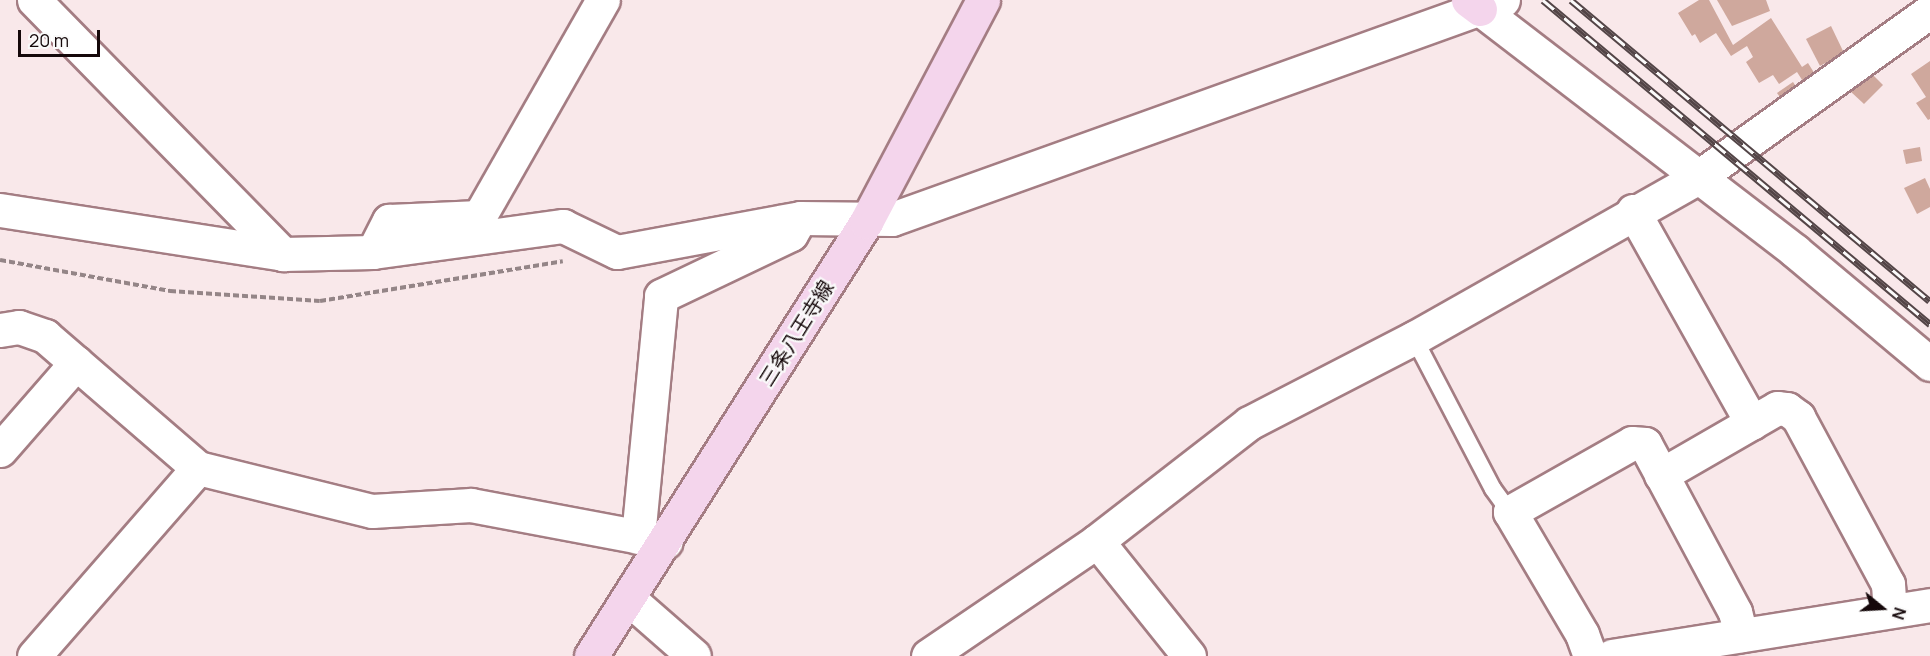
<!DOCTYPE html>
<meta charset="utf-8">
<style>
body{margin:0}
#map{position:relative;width:1930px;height:656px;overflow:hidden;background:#f9e8ea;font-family:Manrope,"Noto Sans JP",sans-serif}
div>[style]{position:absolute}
.building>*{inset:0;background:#cfa89d}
.path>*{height:4px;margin-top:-2px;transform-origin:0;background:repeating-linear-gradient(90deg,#948587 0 6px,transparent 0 9px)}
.roads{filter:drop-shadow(2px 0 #a47d83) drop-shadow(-2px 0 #a47d83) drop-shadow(0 2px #a47d83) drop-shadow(0 -2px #a47d83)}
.lane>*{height:16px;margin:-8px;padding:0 8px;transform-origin:8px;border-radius:8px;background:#fff}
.street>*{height:33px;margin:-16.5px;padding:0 16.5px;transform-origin:16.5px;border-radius:16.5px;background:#fff}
.secondary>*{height:33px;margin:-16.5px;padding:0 16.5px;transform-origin:16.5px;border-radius:16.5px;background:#f4d5ec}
.rail>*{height:7px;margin-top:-3.5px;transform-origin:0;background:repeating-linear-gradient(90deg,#fafafa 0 14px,#534547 0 28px);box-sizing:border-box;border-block:2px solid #534547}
span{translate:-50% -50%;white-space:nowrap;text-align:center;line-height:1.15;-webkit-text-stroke:4.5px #fafafa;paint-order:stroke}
.street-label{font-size:20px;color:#15080a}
.north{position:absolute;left:1852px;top:578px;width:60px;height:60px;-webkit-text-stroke:4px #fafafa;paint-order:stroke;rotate:108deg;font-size:16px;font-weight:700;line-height:24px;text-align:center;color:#15080a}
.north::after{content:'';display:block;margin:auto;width:21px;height:27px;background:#15080a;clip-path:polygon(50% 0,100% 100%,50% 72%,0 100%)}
.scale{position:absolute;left:18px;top:30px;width:82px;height:27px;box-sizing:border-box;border:3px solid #15080a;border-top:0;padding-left:8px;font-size:18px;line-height:21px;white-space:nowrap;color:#15080a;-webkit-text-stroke:4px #fafafa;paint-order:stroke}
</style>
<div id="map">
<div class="building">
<i style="clip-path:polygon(1699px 0,1709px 0,1733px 45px,1771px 18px,1802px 67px,1808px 63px,1818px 79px,1806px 86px,1797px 72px,1779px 84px,1773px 75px,1759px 83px,1746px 62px,1753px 57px,1747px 46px,1731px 56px,1716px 33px,1700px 43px,1695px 34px,1692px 36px,1678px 13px)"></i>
<i style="clip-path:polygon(1717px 0,1766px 0,1770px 11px,1732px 26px)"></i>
<i style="clip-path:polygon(1831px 26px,1844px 53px,1820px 66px,1806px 39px)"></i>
<i style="clip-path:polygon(1930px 61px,1930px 119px,1928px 120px,1916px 103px,1926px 97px,1911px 74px)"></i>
<i style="clip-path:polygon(1870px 72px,1883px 85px,1864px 104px,1850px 91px)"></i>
<i style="clip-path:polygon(1793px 82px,1801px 94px,1785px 104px,1777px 93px)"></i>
<i style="clip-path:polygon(1920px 147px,1922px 161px,1906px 164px,1903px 150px)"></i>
<i style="clip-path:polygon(1925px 178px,1930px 189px,1930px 207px,1917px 214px,1904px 188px)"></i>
</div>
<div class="path">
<i style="left:0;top:260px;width:173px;rotate:10.3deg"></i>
<i style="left:170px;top:291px;width:150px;rotate:3.8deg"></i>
<i style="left:320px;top:301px;width:246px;rotate:-9.3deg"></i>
</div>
<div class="roads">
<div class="lane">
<i style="left:1414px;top:338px;width:170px;rotate:62.4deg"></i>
<i style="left:1493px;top:489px;width:29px;rotate:54deg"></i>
</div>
<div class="street">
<i style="left:34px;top:0;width:356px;rotate:45.6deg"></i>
<i style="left:1480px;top:9px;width:397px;rotate:37.5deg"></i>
<i style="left:1795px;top:251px;width:176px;rotate:39.9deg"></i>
<i style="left:0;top:210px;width:286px;rotate:8.8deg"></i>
<i style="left:283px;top:254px;width:90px;rotate:-1.3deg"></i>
<i style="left:373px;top:252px;width:192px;rotate:-7.8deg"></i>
<i style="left:563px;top:226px;width:60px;rotate:25.7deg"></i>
<i style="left:617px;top:252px;width:186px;rotate:-10.5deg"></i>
<i style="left:800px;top:218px;width:92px;rotate:0.6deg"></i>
<i style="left:892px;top:219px;width:649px;rotate:-19.72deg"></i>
<i style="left:1633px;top:211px;width:243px;rotate:60.7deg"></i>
<i style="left:373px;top:252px;width:35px;rotate:-63deg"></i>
<i style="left:389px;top:221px;width:90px;rotate:-2.5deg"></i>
<i style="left:479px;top:217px;width:250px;rotate:-60.3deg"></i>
<i style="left:0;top:330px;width:19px;rotate:-9deg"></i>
<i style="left:19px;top:327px;width:28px;rotate:19deg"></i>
<i style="left:45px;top:336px;width:202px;rotate:40.8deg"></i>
<i style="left:0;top:450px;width:116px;rotate:-48.9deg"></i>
<i style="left:1661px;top:475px;width:134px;rotate:-30deg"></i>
<i style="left:1777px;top:408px;width:10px;rotate:6deg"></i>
<i style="left:1787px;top:409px;width:14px;rotate:36deg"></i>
<i style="left:1798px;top:417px;width:190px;rotate:61.7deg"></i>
<i style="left:1888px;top:584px;width:27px;rotate:86deg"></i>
<i style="left:638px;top:537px;width:242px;rotate:-84.5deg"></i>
<i style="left:661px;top:296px;width:144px;rotate:-25.5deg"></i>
<i style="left:791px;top:234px;width:8px;rotate:-60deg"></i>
<i style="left:1097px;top:541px;width:147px;rotate:51.3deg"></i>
<i style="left:629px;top:599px;width:86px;rotate:41.2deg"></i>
<i style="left:34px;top:656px;width:249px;rotate:-48.9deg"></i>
<i style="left:198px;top:468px;width:179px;rotate:13.9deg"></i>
<i style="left:372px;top:511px;width:99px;rotate:-3.5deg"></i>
<i style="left:471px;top:505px;width:198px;rotate:10.7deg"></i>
<i style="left:928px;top:656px;width:204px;rotate:-34.2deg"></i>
<i style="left:1097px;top:541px;width:192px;rotate:-37.8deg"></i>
<i style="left:1249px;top:423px;width:186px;rotate:-27.3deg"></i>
<i style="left:1414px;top:338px;width:325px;rotate:-29.5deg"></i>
<i style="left:1697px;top:178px;width:287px;rotate:-35.6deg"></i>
<i style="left:1590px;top:656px;width:23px;rotate:-110deg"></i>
<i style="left:1582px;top:634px;width:142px;rotate:-120.5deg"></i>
<i style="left:1510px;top:512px;width:140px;rotate:-29.5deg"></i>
<i style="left:1632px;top:443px;width:13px;rotate:4deg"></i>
<i style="left:1645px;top:444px;width:191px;rotate:61.8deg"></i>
<i style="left:1735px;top:612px;width:24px;rotate:75deg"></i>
<i style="left:1612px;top:656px;width:322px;rotate:-9.1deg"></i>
</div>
<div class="secondary">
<i style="left:1468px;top:0;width:15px;rotate:37deg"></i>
<i style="left:591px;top:656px;width:514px;rotate:-57.64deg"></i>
<i style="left:866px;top:222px;width:251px;rotate:-62.2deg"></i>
</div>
</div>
<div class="rail">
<i style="left:1543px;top:0;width:505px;rotate:39.94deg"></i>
<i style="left:1571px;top:0;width:468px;rotate:40deg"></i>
</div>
<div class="street-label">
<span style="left:796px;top:333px;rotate:-58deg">三条八王寺線</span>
</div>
<div class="north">N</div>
<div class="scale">20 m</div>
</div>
